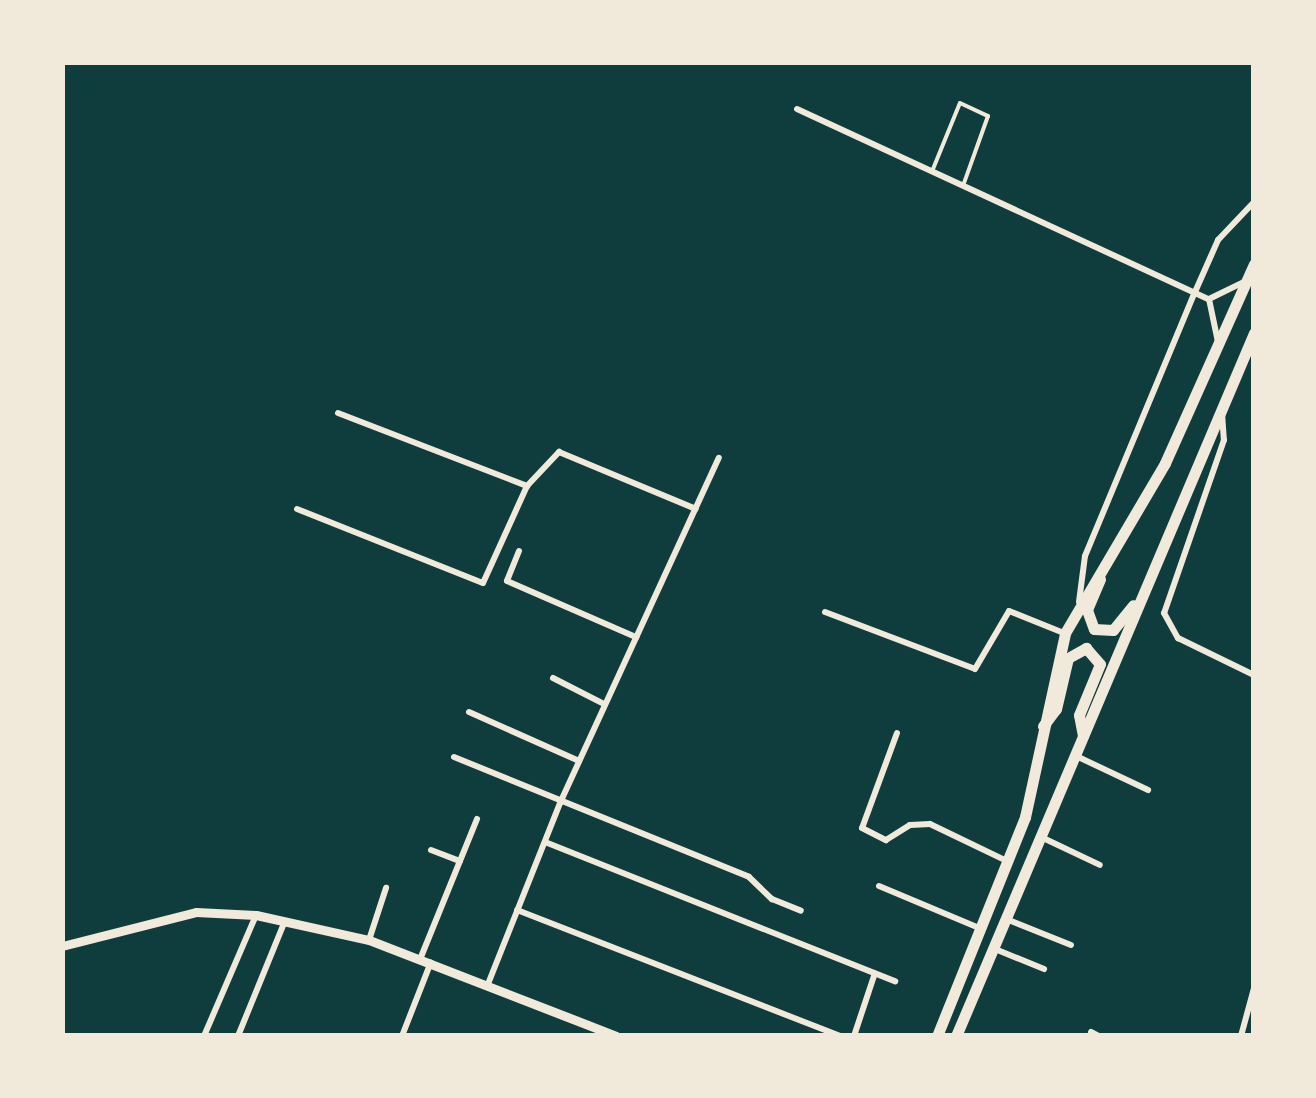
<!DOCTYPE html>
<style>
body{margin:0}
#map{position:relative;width:1316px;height:1098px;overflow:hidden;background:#0f3d3e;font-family:"Fira Sans",sans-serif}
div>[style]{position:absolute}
.service>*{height:4px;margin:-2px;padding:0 2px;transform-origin:2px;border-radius:2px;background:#f1e9da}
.minor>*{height:6px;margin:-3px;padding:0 3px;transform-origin:3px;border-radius:3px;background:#f1e9da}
.tertiary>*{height:9px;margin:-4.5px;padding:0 4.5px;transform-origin:4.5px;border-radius:4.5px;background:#f1e9da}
.trunk>*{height:11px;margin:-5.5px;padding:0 5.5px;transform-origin:5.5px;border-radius:5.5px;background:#f1e9da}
span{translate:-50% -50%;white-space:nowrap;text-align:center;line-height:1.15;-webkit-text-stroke:8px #f1e9da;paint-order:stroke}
.frame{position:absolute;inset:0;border:65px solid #f1e9da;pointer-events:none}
</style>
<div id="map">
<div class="service">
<i style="left:933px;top:169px;width:71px;rotate:-67.8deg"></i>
<i style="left:960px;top:103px;width:31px;rotate:25deg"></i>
<i style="left:988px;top:116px;width:71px;rotate:109.7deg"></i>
</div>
<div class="minor">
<i style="left:797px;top:109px;width:454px;rotate:24.8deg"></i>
<i style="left:1209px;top:299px;width:44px;rotate:78.2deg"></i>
<i style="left:1209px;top:299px;width:39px;rotate:-26deg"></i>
<i style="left:338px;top:413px;width:203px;rotate:21.1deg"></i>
<i style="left:1222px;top:413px;width:27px;rotate:86deg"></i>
<i style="left:1224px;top:440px;width:183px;rotate:109.1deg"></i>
<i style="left:1164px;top:613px;width:29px;rotate:61deg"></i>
<i style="left:1178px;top:638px;width:85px;rotate:26deg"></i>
<i style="left:297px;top:509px;width:200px;rotate:21.7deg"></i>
<i style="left:483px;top:583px;width:107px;rotate:-65.6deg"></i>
<i style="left:527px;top:486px;width:47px;rotate:-46.7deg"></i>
<i style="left:559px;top:452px;width:148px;rotate:22.6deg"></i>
<i style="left:519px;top:551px;width:32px;rotate:112deg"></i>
<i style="left:507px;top:581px;width:141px;rotate:23.5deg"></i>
<i style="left:1079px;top:602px;width:46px;rotate:-82.6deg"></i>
<i style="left:1085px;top:556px;width:286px;rotate:-67.4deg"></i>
<i style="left:1195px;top:292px;width:57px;rotate:-66.1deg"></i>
<i style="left:1218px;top:240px;width:52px;rotate:-46.5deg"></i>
<i style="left:825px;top:612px;width:160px;rotate:20.8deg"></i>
<i style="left:975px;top:669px;width:67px;rotate:-59.6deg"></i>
<i style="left:1009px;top:611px;width:59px;rotate:21.8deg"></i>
<i style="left:553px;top:678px;width:57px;rotate:27deg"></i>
<i style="left:469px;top:712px;width:120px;rotate:24deg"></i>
<i style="left:897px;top:733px;width:101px;rotate:110.2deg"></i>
<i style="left:862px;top:828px;width:27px;rotate:27deg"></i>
<i style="left:886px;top:840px;width:28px;rotate:-32deg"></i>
<i style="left:910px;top:825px;width:20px;rotate:-3deg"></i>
<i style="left:930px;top:824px;width:85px;rotate:25.7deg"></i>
<i style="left:1074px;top:755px;width:82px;rotate:25.3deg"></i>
<i style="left:454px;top:757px;width:318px;rotate:22.1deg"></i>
<i style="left:749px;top:877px;width:32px;rotate:44deg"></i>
<i style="left:772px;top:899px;width:31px;rotate:22deg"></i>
<i style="left:1041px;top:837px;width:65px;rotate:25.4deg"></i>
<i style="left:545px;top:842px;width:377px;rotate:21.7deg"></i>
<i style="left:431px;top:850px;width:31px;rotate:21deg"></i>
<i style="left:879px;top:886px;width:108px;rotate:22.8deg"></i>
<i style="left:517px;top:910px;width:347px;rotate:21.3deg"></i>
<i style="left:1006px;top:919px;width:70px;rotate:21.8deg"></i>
<i style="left:369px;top:940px;width:55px;rotate:-71.9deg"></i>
<i style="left:995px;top:949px;width:53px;rotate:22.2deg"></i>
<i style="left:421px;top:957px;width:149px;rotate:-67.9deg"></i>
<i style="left:488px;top:984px;width:195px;rotate:-68.3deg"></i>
<i style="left:560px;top:803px;width:380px;rotate:-65.3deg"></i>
<i style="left:1091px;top:1032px;width:9px;rotate:27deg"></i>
<i style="left:204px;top:1036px;width:132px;rotate:-66.7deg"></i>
<i style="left:238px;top:1036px;width:124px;rotate:-67.8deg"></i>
<i style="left:402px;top:1036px;width:79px;rotate:-68.6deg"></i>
<i style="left:854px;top:1036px;width:66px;rotate:-71.6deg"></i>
<i style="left:1241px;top:1036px;width:50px;rotate:-74.8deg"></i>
</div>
<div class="tertiary">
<i style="left:62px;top:946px;width:138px;rotate:-14.2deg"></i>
<i style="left:196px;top:912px;width:60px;rotate:2.9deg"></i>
<i style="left:256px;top:915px;width:116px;rotate:12.5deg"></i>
<i style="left:369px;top:940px;width:265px;rotate:21.2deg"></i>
</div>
<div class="trunk">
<i style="left:1100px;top:579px;width:34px;rotate:113deg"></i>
<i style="left:1087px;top:610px;width:20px;rotate:70deg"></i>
<i style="left:1094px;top:629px;width:19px;rotate:3deg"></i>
<i style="left:1113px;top:630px;width:32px;rotate:-51deg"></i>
<i style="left:1043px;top:726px;width:21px;rotate:-53deg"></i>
<i style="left:1056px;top:709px;width:52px;rotate:-76.8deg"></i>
<i style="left:1068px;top:658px;width:21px;rotate:-29deg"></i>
<i style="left:1086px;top:648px;width:21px;rotate:49deg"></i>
<i style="left:1100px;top:664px;width:55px;rotate:112.4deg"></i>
<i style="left:1079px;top:715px;width:21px;rotate:79deg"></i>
<i style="left:937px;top:1036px;width:236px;rotate:-68.1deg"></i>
<i style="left:1025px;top:817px;width:188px;rotate:-77.7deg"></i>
<i style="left:1065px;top:633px;width:197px;rotate:-59.5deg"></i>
<i style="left:1165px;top:463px;width:218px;rotate:-65.9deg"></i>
<i style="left:956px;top:1036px;width:764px;rotate:-67.03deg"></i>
</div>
<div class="frame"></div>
</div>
